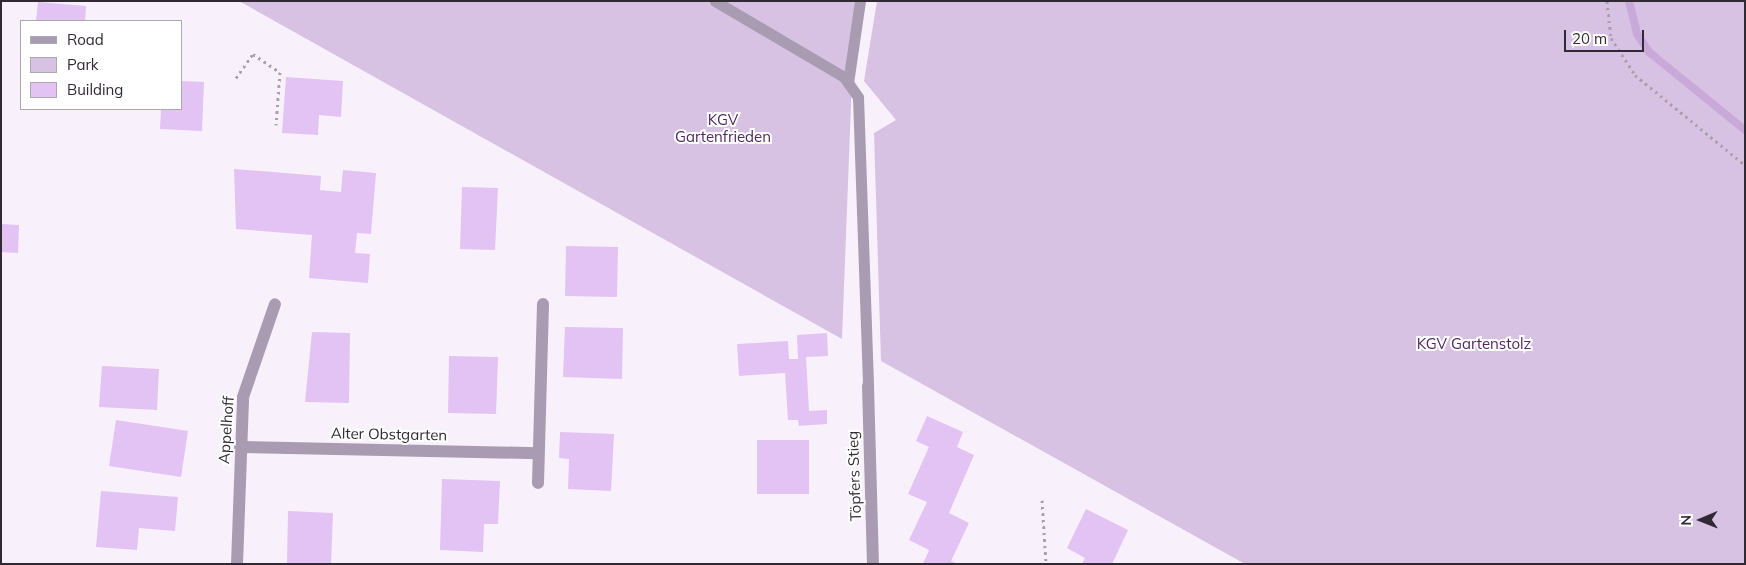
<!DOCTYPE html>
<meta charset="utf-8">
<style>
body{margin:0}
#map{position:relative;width:1746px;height:565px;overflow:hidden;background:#f8f1fc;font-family:Mulish,sans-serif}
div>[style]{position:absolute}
.green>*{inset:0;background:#d8c2e3}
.stream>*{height:8px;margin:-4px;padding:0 4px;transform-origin:4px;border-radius:4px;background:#c9a9d9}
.building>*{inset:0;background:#e3c2f4}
.path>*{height:3px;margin-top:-1.5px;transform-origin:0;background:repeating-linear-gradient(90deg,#a8a1ac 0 2.5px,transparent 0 6.5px)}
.lane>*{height:11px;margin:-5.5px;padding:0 5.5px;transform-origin:5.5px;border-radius:5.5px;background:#a99bb1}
.street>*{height:12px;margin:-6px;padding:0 6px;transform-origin:6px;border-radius:6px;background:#a99bb1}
span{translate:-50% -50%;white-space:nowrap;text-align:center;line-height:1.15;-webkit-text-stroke:4px #fff;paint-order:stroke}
.park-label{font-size:15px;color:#4f2761}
.street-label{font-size:15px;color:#312a34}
.frame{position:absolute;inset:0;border:2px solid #312a34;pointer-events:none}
.legend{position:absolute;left:20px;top:20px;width:162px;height:90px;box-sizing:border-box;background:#fff;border:1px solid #adaaae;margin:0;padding:6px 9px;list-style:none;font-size:15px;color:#312a34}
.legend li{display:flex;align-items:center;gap:10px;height:25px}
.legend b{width:25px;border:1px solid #adaaae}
.north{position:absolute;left:1676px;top:495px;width:50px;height:50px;-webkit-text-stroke:4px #fff;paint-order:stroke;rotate:269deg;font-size:14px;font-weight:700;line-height:20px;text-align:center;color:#312a34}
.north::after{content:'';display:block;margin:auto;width:18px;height:22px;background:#312a34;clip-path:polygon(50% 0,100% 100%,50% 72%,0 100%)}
.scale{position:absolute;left:1564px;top:30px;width:80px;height:22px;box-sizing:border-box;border:2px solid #312a34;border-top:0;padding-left:6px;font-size:15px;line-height:18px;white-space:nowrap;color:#312a34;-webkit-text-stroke:4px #fff;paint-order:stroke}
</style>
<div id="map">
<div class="green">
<i style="clip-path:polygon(239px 1px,855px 1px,842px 339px)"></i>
<i style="clip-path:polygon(877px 1px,1745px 1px,1745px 564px,1245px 564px,881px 361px,874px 133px,896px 120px,864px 81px)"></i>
</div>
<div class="stream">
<i style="left:1629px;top:1px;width:34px;rotate:76deg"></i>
<i style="left:1637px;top:34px;width:22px;rotate:56deg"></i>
<i style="left:1649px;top:52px;width:124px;rotate:39.1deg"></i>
</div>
<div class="building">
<i style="clip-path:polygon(38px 2px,86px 6px,85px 21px,36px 21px)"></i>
<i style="clip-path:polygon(286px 77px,343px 81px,341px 117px,319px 115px,318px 135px,282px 133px)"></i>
<i style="clip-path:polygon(181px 81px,204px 82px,202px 131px,160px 129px,161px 109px,181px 109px)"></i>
<i style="clip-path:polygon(234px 169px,321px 176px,320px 190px,341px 192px,343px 170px,376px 173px,371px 234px,357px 233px,355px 253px,370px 254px,368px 283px,309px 278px,312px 235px,236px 229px)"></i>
<i style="clip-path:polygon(462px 187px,498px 188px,495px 250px,460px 249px)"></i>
<i style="clip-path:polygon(1px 224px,19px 225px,18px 253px,1px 252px)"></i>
<i style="clip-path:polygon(566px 246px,618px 247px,617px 297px,565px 296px)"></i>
<i style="clip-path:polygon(565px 327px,623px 328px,622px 379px,563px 377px)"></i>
<i style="clip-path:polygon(312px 332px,350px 333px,349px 403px,305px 402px)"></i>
<i style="clip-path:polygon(827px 333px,828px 356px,806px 357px,809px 411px,827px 410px,827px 424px,799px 426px,798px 420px,788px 420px,785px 373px,739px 376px,737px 344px,788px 341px,789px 359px,798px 359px,797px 335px)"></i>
<i style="clip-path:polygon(449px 356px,498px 357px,496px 414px,448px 413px)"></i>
<i style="clip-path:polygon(102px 366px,159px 369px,157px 410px,99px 407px)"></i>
<i style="clip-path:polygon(927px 416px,963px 432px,957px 447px,974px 455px,949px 513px,969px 523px,951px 561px,958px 564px,923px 564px,929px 550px,909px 540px,927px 502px,908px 494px,929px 447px,916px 441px)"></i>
<i style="clip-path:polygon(116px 420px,188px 431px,181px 477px,109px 466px)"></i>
<i style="clip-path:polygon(560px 432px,614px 434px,611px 491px,568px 489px,569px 459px,559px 458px)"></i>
<i style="clip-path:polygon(757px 440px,809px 440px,809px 494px,757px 494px)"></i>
<i style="clip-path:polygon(442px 479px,500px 481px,498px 524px,484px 524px,483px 552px,440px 550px)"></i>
<i style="clip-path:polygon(101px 491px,178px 497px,175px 531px,139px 528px,137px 550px,96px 547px)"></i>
<i style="clip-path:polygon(1086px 509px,1128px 530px,1112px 564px,1082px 564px,1085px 558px,1067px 548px)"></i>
<i style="clip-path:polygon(288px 511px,333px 513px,331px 564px,287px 564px)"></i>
</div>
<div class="path">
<i style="left:1607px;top:1px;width:37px;rotate:84deg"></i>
<i style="left:1611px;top:38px;width:44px;rotate:57deg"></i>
<i style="left:1635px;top:75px;width:142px;rotate:39.3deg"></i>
<i style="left:236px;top:78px;width:29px;rotate:-55deg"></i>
<i style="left:253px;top:54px;width:32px;rotate:34deg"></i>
<i style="left:280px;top:72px;width:53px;rotate:94.3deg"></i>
<i style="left:1042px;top:500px;width:64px;rotate:86.4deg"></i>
</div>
<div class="lane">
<i style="left:715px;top:1px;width:150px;rotate:30.5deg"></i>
<i style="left:844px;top:77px;width:24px;rotate:55deg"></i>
<i style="left:858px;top:97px;width:289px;rotate:88deg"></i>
<i style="left:848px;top:83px;width:83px;rotate:-81.7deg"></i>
</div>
<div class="street">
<i style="left:868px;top:386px;width:178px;rotate:88.4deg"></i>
<i style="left:240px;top:447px;width:298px;rotate:1.2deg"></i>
<i style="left:538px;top:483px;width:179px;rotate:-88.4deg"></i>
<i style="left:237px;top:564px;width:167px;rotate:-87.9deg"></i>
<i style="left:243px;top:397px;width:98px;rotate:-71deg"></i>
</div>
<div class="park-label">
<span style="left:723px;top:128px">KGV<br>Gartenfrieden</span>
<span style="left:1474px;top:344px">KGV Gartenstolz</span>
</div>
<div class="street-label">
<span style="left:226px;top:430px;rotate:-86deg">Appelhoff</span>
<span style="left:389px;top:434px;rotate:1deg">Alter Obstgarten</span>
<span style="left:854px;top:476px;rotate:-92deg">Töpfers Stieg</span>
</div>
<div class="frame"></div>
<ul class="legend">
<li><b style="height:6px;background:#a99bb1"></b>Road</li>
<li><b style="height:14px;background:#d8c2e3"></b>Park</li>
<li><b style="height:14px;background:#e3c2f4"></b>Building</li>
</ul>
<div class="north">N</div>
<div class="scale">20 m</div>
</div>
